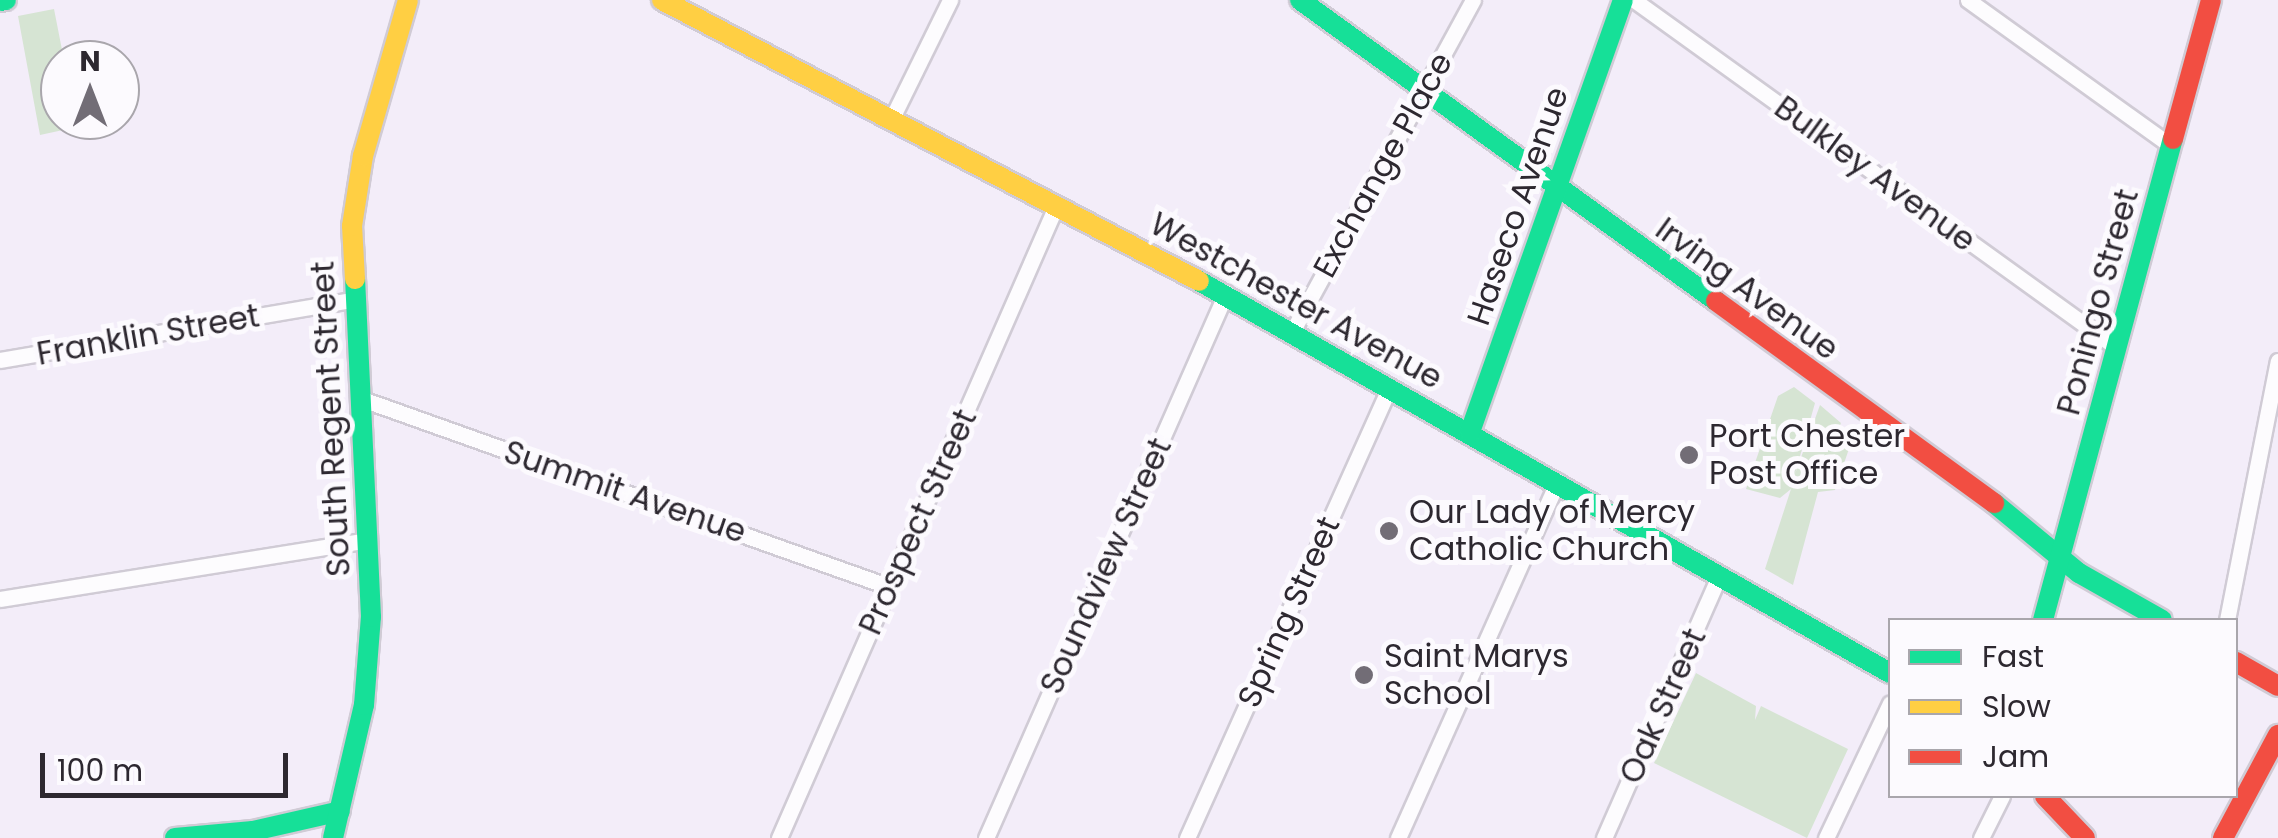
<!DOCTYPE html>
<style>
body{margin:0}
#map{position:relative;width:2278px;height:838px;overflow:hidden;background:#f3edf9;font-family:Poppins,sans-serif}
div>[style]{position:absolute}
.green>*{inset:0;background:#d6e4d3}
.roads{filter:drop-shadow(2px 0 #d0cbd5) drop-shadow(-2px 0 #d0cbd5) drop-shadow(0 2px #d0cbd5) drop-shadow(0 -2px #d0cbd5)}
.street>*{height:15px;margin:-7.5px;padding:0 7.5px;transform-origin:7.5px;border-radius:7.5px;background:#fdfcfe}
.fast>*{height:20px;margin:-10px;padding:0 10px;transform-origin:10px;border-radius:10px;background:#16e098}
.slow>*{height:20px;margin:-10px;padding:0 10px;transform-origin:10px;border-radius:10px;background:#ffcf43}
.jam>*{height:20px;margin:-10px;padding:0 10px;transform-origin:10px;border-radius:10px;background:#f24e42}
.dots>*{width:28px;height:28px;translate:-50% -50%;box-sizing:border-box;border:5px solid #fcfafe;border-radius:50%}
span{translate:-50% -50%;white-space:nowrap;text-align:center;line-height:1.15;-webkit-text-stroke:10px #fcfafe;paint-order:stroke}
.street-label{font-size:32px;color:#2d2830}
.poi-label{font-size:32px;color:#2d2830}
.left{translate:0 -50%;text-align:left}
.legend{position:absolute;left:1888px;top:618px;width:350px;height:180px;box-sizing:border-box;background:#fcfafe;border:2px solid #a9a6ac;margin:0;padding:12px 18px;list-style:none;font-size:30px;color:#2d2830}
.legend li{display:flex;align-items:center;gap:20px;height:50px}
.legend b{width:50px;border:2px solid #a9a6ac}
.north{position:absolute;left:40px;top:40px;width:100px;height:100px;box-sizing:border-box;background:#fcfafe;border:2px solid #a9a6ac;border-radius:50%;rotate:0deg;font-size:28px;font-weight:700;line-height:40px;text-align:center;color:#2d2830}
.north::after{content:'';display:block;margin:auto;width:35px;height:45px;background:#726d76;clip-path:polygon(50% 0,100% 100%,50% 72%,0 100%)}
.scale{position:absolute;left:40px;top:753px;width:248px;height:45px;box-sizing:border-box;border:5px solid #2d2830;border-top:0;padding-left:12px;font-size:30px;line-height:35px;white-space:nowrap;color:#2d2830;-webkit-text-stroke:8px #fcfafe;paint-order:stroke}
</style>
<div id="map">
<div class="green">
<i style="clip-path:polygon(54px 9px,64px 60px,60px 120px,76px 120px,77px 127px,40px 135px,18px 16px)"></i>
<i style="clip-path:polygon(1794px 387px,1815px 403px,1795px 474px,1820px 405px,1841px 423px,1837px 432px,1855px 431px,1835px 490px,1818px 492px,1793px 585px,1765px 569px,1791px 489px,1780px 498px,1746px 489px,1778px 396px)"></i>
<i style="clip-path:polygon(1696px 673px,1756px 706px,1755px 720px,1761px 706px,1848px 749px,1807px 838px,1654px 763px)"></i>
</div>
<div class="roads">
<div class="street">
<i style="left:1634px;top:0;width:595px;rotate:35.77deg"></i>
<i style="left:1968px;top:0;width:250px;rotate:35.7deg"></i>
<i style="left:891px;top:120px;width:134px;rotate:-63.8deg"></i>
<i style="left:1293px;top:330px;width:376px;rotate:-61.4deg"></i>
<i style="left:0;top:360px;width:360px;rotate:-9.7deg"></i>
<i style="left:359px;top:398px;width:564px;rotate:19.59deg"></i>
<i style="left:0;top:599px;width:372px;rotate:-9.1deg"></i>
<i style="left:2227px;top:620px;width:264px;rotate:-78.9deg"></i>
<i style="left:779px;top:838px;width:690px;rotate:-66.33deg"></i>
<i style="left:986px;top:838px;width:596px;rotate:-66.23deg"></i>
<i style="left:1187px;top:838px;width:495px;rotate:-65.8deg"></i>
<i style="left:1398px;top:838px;width:391px;rotate:-65.9deg"></i>
<i style="left:1604px;top:838px;width:288px;rotate:-66.3deg"></i>
<i style="left:1826px;top:838px;width:149px;rotate:-64.6deg"></i>
<i style="left:1981px;top:838px;width:47px;rotate:-63.4deg"></i>
</div>
<div class="fast">
<i style="left:1300px;top:0;width:513px;rotate:35.89deg"></i>
<i style="left:0;top:1px;width:6px;rotate:-9deg"></i>
<i style="left:1199px;top:281px;width:794px;rotate:29.57deg"></i>
<i style="left:1470px;top:432px;width:458px;rotate:-70.5deg"></i>
<i style="left:1994px;top:503px;width:110px;rotate:39.5deg"></i>
<i style="left:2079px;top:573px;width:95px;rotate:29.5deg"></i>
<i style="left:2043px;top:620px;width:498px;rotate:-74.9deg"></i>
<i style="left:175px;top:838px;width:78px;rotate:-5.1deg"></i>
<i style="left:253px;top:831px;width:89px;rotate:-12.9deg"></i>
<i style="left:333px;top:838px;width:137px;rotate:-76.9deg"></i>
<i style="left:364px;top:705px;width:88px;rotate:-85.5deg"></i>
<i style="left:371px;top:617px;width:338px;rotate:-92.7deg"></i>
</div>
<div class="slow">
<i style="left:662px;top:0;width:606px;rotate:27.62deg"></i>
<i style="left:355px;top:279px;width:53px;rotate:-93.2deg"></i>
<i style="left:352px;top:226px;width:71px;rotate:-81.1deg"></i>
<i style="left:363px;top:156px;width:162px;rotate:-73.9deg"></i>
</div>
<div class="jam">
<i style="left:2173px;top:139px;width:144px;rotate:-74.7deg"></i>
<i style="left:1716px;top:301px;width:344px;rotate:36deg"></i>
<i style="left:2236px;top:662px;width:48px;rotate:29.7deg"></i>
<i style="left:2045px;top:796px;width:58px;rotate:46.4deg"></i>
<i style="left:2223px;top:838px;width:117px;rotate:-61.9deg"></i>
</div>
</div>
<div class="dots">
<i style="left:1689px;top:455px;background:#726d76"></i>
<i style="left:1389px;top:531px;background:#726d76"></i>
<i style="left:1364px;top:675px;background:#726d76"></i>
</div>
<div class="street-label">
<span style="left:1383px;top:165px;rotate:-61deg">Exchange Place</span>
<span style="left:1875px;top:174px;rotate:36deg">Bulkley Avenue</span>
<span style="left:1518px;top:206px;rotate:-71deg">Haseco Avenue</span>
<span style="left:1747px;top:289px;rotate:36deg">Irving Avenue</span>
<span style="left:1296px;top:301px;rotate:29deg">Westchester Avenue</span>
<span style="left:2098px;top:302px;rotate:-75deg">Poningo Street</span>
<span style="left:148px;top:335px;rotate:-10deg">Franklin Street</span>
<span style="left:331px;top:419px;rotate:-93deg">South Regent Street</span>
<span style="left:625px;top:492px;rotate:19deg">Summit Avenue</span>
<span style="left:918px;top:522px;rotate:-66deg">Prospect Street</span>
<span style="left:1106px;top:566px;rotate:-66deg">Soundview Street</span>
<span style="left:1289px;top:612px;rotate:-66deg">Spring Street</span>
<span style="left:1663px;top:706px;rotate:-66deg">Oak Street</span>
</div>
<div class="poi-label">
<span class="left" style="left:1709px;top:455px">Port Chester<br>Post Office</span>
<span class="left" style="left:1409px;top:531px">Our Lady of Mercy<br>Catholic Church</span>
<span class="left" style="left:1384px;top:675px">Saint Marys<br>School</span>
</div>
<ul class="legend">
<li><b style="height:12px;background:#16e098"></b>Fast</li>
<li><b style="height:12px;background:#ffcf43"></b>Slow</li>
<li><b style="height:12px;background:#f24e42"></b>Jam</li>
</ul>
<div class="north">N</div>
<div class="scale">100 m</div>
</div>
